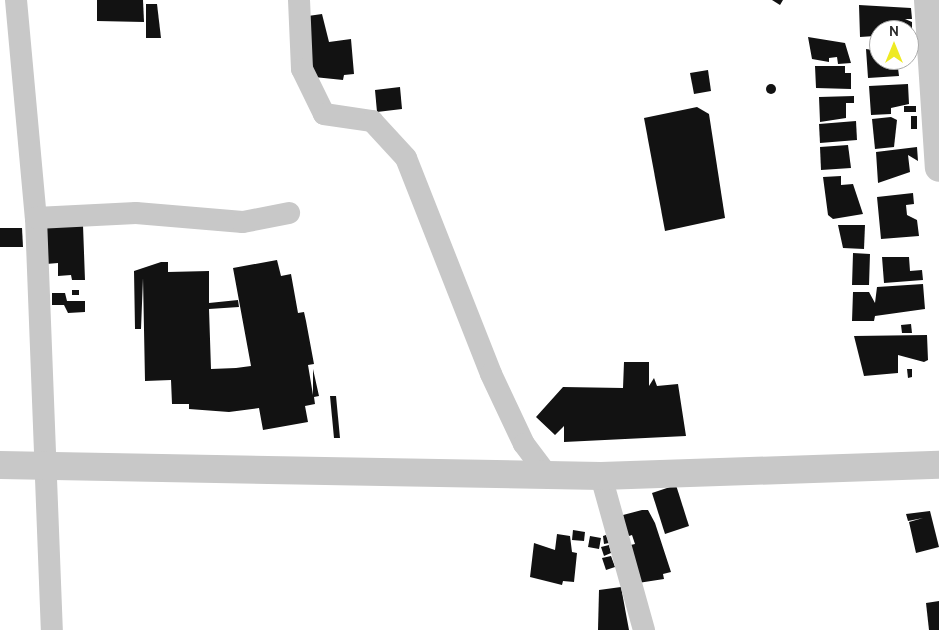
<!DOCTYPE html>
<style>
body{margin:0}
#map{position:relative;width:939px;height:630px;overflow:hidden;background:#fff;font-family:Cabin,sans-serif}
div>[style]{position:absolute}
.building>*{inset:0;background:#121212}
.round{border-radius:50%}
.minor>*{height:22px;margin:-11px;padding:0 11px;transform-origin:11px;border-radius:11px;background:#c8c8c8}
.tertiary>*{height:28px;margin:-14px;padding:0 14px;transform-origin:14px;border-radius:14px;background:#c8c8c8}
span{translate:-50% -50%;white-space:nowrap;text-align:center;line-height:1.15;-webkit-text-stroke:5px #fff;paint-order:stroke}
.north{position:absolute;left:869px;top:20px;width:50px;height:50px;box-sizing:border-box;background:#fff;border:1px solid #aaa;border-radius:50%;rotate:0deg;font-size:14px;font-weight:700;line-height:20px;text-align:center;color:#2b2b2b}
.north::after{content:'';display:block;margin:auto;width:18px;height:22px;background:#eeea22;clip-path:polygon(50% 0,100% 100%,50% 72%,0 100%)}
</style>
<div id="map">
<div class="building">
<i style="clip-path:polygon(97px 0,143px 0,144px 22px,97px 21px)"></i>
<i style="clip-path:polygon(772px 0,783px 0,780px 5px)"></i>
<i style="clip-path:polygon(146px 4px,157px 4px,161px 38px,146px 38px)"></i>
<i style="clip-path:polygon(859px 5px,911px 8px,912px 19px,905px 19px,912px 22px,912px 36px,909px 30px,879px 30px,875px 36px,860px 37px)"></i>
<i style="clip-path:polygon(322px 14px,329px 42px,351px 39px,354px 74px,344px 75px,343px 80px,314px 77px,312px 72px,308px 16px)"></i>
<i style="clip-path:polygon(808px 37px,845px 43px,851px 63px,838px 64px,837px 57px,829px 58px,829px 62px,812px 59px)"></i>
<i style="clip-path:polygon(866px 49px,879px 51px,879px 60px,897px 60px,899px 76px,868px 78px)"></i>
<i style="clip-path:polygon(815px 66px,845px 66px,845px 73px,851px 73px,851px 89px,816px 88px)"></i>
<i style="clip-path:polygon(708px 70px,711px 91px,694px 94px,690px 73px)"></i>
<i style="clip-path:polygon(908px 84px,909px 104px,891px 108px,891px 114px,871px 115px,869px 86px)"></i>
<i class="round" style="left:766px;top:84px;width:10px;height:10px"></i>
<i style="clip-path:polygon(400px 87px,402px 109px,377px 112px,375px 90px)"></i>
<i style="clip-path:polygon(854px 96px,854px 103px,846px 103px,846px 118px,820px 122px,819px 97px)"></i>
<i style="clip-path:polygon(904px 106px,916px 106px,916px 112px,904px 112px)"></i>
<i style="clip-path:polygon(697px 107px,709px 114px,725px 218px,665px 231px,644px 118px)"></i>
<i style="clip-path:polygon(911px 116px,917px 116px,917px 129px,911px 129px)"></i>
<i style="clip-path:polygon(891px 117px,897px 120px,894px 147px,875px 149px,872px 119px)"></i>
<i style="clip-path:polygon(856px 121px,857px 140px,820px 143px,819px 124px)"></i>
<i style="clip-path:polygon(848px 145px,851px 168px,821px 170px,820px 147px)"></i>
<i style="clip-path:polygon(917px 147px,918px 161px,908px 155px,910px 172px,878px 183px,876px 152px)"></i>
<i style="clip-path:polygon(841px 176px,841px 185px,853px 184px,863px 214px,833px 219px,828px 215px,823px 177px)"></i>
<i style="clip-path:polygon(913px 193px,914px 204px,906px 205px,907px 215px,917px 220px,919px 236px,881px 239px,877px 197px)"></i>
<i style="clip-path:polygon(83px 225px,85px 280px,72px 280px,71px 275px,58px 276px,58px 263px,46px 264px,44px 227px)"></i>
<i style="clip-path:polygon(838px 225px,865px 225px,864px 249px,843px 248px)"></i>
<i style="clip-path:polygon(0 228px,22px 228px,23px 247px,0 247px)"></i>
<i style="clip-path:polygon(853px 253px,870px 254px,869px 285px,852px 285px)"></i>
<i style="clip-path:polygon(882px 257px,909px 257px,910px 271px,922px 270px,923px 280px,884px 283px)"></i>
<i style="clip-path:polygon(277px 260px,281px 276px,291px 274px,298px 313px,304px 312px,306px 321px,314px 364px,308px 365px,313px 395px,313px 369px,319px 396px,314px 397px,315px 404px,305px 406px,308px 422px,263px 430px,259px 408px,229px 412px,189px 409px,189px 404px,172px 404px,171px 380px,145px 381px,143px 278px,141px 329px,135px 329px,134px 271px,161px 262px,168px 262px,168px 272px,209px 271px,209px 303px,238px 300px,239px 307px,209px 309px,211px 369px,236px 368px,251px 366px,233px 268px)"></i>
<i style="clip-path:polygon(923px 284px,925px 309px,875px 316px,874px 321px,852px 321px,853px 292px,869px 292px,875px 303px,877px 287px)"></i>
<i style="clip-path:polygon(72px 290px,79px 290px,79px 295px,72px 295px)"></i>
<i style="clip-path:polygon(52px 293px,65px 293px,67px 301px,85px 301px,85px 312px,68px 313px,64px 305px,52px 305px)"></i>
<i style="clip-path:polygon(911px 324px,912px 333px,902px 333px,901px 325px)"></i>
<i style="clip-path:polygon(927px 335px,928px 360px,924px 362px,898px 355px,898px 373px,864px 376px,854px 336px)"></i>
<i style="clip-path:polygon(624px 362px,649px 362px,649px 386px,654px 378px,657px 386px,678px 384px,686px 436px,564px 442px,564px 426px,555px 435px,536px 417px,563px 387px,623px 388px)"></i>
<i style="clip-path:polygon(907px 369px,912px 369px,912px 377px,908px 378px)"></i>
<i style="clip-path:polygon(330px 396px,336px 396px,340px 438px,334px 438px)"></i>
<i style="clip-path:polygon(676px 485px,689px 526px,665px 534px,652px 493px)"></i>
<i style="clip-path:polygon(642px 510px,648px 510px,655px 523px,671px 572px,663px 574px,664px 579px,638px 583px,626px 546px,635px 544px,632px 535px,626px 537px,623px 515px)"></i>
<i style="clip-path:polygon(930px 511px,939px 547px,916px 553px,909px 522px,923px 518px,908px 521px,906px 514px)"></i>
<i style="clip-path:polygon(573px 530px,585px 532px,584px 541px,572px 540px)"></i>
<i style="clip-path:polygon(557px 534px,570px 536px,572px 552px,577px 553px,574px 582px,563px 581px,562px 585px,530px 577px,534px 543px,555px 550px)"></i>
<i style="clip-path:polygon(606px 535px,609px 543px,604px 544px,603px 536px)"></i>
<i style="clip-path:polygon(590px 536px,601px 538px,599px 549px,588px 547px)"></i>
<i style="clip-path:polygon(609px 545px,611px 553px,604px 556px,601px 547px)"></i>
<i style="clip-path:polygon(611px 556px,615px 567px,606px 570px,602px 558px)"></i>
<i style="clip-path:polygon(621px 587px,629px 630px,598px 630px,599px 590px)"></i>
<i style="clip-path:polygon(939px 601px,939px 630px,929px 630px,926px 603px)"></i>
</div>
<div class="minor">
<i style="left:16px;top:0;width:219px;rotate:84.8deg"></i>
<i style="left:36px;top:218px;width:412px;rotate:87.8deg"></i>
<i style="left:299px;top:0;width:69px;rotate:87.5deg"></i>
<i style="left:302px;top:69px;width:50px;rotate:63.9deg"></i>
<i style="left:324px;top:114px;width:49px;rotate:8.3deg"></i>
<i style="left:372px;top:121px;width:50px;rotate:47.4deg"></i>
<i style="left:406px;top:158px;width:232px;rotate:68.5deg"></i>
<i style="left:491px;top:374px;width:77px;rotate:64.8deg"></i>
<i style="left:524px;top:444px;width:36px;rotate:53deg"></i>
<i style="left:36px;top:218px;width:100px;rotate:-2.9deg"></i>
<i style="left:136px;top:213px;width:107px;rotate:4.8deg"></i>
<i style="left:243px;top:222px;width:47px;rotate:-11.1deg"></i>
<i style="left:601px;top:476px;width:160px;rotate:74.4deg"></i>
</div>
<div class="tertiary">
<i style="left:928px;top:0;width:168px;rotate:86.3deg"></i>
<i style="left:0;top:465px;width:601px;rotate:1.05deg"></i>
<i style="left:601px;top:476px;width:338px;rotate:-1.9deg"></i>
</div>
<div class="north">N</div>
</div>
